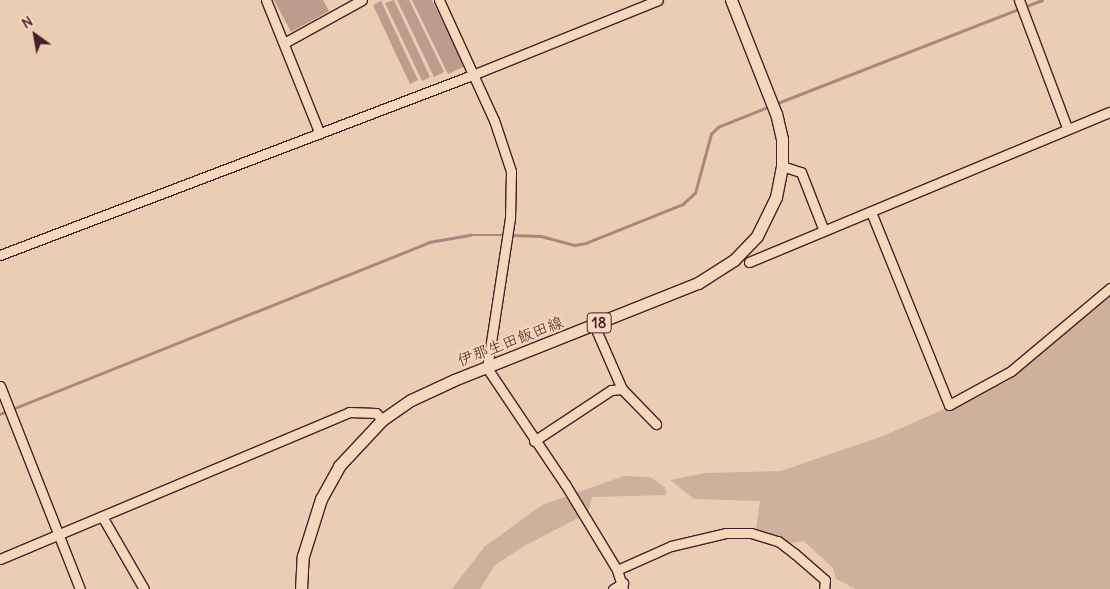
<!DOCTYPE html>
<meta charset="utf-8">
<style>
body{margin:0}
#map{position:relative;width:1110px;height:589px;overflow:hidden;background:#eacdb2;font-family:Delius,"Klee One",sans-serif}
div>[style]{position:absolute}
.green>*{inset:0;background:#cfb09c}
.stream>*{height:2.5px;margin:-1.25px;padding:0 1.25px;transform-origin:1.25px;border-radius:1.25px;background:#ab887d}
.building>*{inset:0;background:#bd9c8d}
.roads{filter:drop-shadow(1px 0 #4a1f2b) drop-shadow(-1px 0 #4a1f2b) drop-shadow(0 1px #4a1f2b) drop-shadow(0 -1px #4a1f2b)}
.minor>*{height:9px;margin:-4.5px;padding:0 4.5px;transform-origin:4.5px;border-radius:4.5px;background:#f4d8bb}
.major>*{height:11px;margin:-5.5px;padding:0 5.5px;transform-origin:5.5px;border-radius:5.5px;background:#f4d8bb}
span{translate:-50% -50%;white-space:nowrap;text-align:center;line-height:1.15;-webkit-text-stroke:4px #f4d8bb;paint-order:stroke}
.shield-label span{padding:1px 4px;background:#f4d8bb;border:1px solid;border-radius:4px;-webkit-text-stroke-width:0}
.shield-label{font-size:15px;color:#4a1f2b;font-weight:700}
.street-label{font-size:16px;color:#4a1f2b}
.north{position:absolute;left:10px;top:10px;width:50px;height:50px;-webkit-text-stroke:4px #f4d8bb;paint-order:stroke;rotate:328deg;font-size:14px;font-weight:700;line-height:20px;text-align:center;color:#4a1f2b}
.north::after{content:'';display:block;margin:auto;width:18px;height:22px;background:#4a1f2b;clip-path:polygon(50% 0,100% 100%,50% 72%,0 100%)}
</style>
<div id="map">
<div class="green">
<i style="clip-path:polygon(1110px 294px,1110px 589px,856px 589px,836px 579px,833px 568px,804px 541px,792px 543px,756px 529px,760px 501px,694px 499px,670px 480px,706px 473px,781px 471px,883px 436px,1006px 382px)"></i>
<i style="clip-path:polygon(624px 476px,650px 477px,665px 487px,666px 495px,592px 497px,588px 513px,524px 546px,495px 565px,480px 589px,452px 589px,484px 547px,542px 505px)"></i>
</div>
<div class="stream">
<i style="left:1024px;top:7px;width:19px;rotate:-21deg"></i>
<i style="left:775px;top:104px;width:262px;rotate:-21.3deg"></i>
<i style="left:510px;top:235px;width:31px;rotate:2deg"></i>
<i style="left:541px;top:236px;width:34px;rotate:15deg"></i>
<i style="left:574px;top:245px;width:12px;rotate:-9deg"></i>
<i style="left:586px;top:243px;width:105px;rotate:-21.9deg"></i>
<i style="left:683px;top:204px;width:16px;rotate:-43deg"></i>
<i style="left:695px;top:193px;width:61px;rotate:-74.8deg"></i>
<i style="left:711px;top:134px;width:10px;rotate:-45deg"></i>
<i style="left:718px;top:127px;width:56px;rotate:-22deg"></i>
<i style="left:0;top:414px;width:462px;rotate:-21.8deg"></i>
<i style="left:429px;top:242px;width:42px;rotate:-9.7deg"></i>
<i style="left:470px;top:235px;width:35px"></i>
</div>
<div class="building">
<i style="clip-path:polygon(274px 0,323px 0,329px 11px,291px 32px)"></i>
<i style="clip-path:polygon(394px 0,430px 77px,422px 81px,385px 3px)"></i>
<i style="clip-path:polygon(397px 0,409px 0,444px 72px,434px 77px)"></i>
<i style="clip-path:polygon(412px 0,432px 0,465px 66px,448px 74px)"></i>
<i style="clip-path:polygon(381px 1px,418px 80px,410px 84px,373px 5px)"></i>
</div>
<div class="roads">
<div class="minor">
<i style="left:266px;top:0;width:144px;rotate:68.1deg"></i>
<i style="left:439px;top:0;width:132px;rotate:65.4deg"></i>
<i style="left:494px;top:120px;width:54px;rotate:71.6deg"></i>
<i style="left:511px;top:171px;width:47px;rotate:91.2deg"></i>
<i style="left:510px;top:218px;width:152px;rotate:98.7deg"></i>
<i style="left:487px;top:368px;width:140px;rotate:56.1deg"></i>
<i style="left:565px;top:484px;width:100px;rotate:58.8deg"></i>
<i style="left:617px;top:570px;width:20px;rotate:72deg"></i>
<i style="left:1019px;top:0;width:137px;rotate:69.4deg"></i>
<i style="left:284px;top:43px;width:89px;rotate:-28.9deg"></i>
<i style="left:782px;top:166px;width:20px;rotate:18deg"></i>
<i style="left:801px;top:172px;width:63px;rotate:68.7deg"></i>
<i style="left:871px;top:212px;width:208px;rotate:68deg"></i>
<i style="left:949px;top:405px;width:71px;rotate:-28.7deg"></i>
<i style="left:1011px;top:371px;width:129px;rotate:-40deg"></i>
<i style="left:0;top:255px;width:508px;rotate:-20.86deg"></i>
<i style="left:475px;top:74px;width:197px;rotate:-22deg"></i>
<i style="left:749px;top:262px;width:391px;rotate:-22.6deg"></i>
<i style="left:594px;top:325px;width:70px;rotate:66.4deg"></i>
<i style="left:622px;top:389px;width:49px;rotate:45.8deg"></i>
<i style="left:0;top:386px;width:218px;rotate:68.5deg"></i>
<i style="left:534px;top:441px;width:92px;rotate:-33.5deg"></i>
<i style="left:611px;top:390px;width:11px;rotate:-5deg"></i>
<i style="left:103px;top:518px;width:82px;rotate:60deg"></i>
<i style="left:0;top:559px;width:379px;rotate:-22.8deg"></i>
<i style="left:349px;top:412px;width:27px;rotate:2deg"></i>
<i style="left:376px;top:413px;width:9px;rotate:49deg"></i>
<i style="left:617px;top:570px;width:59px;rotate:-24deg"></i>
<i style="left:671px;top:546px;width:57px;rotate:-13.3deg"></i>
<i style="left:726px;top:533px;width:25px"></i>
<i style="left:751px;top:533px;width:28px;rotate:17deg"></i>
<i style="left:778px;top:541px;width:20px;rotate:37deg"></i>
<i style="left:794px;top:553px;width:41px;rotate:41.1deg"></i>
<i style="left:825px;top:580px;width:9px;rotate:96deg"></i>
<i style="left:613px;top:589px;width:12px;rotate:-31deg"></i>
</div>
<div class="major">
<i style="left:301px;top:589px;width:33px;rotate:-87deg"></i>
<i style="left:303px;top:556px;width:60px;rotate:-72.5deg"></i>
<i style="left:321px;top:499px;width:38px;rotate:-61deg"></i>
<i style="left:339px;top:466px;width:63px;rotate:-46.9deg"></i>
<i style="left:382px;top:420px;width:35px;rotate:-35deg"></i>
<i style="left:411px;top:400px;width:47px;rotate:-24.9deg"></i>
<i style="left:454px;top:380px;width:263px;rotate:-21.7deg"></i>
<i style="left:698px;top:283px;width:43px;rotate:-32.6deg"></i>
<i style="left:734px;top:260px;width:33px;rotate:-46deg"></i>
<i style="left:757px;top:236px;width:43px;rotate:-64deg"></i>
<i style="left:776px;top:197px;width:32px;rotate:-79deg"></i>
<i style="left:782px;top:166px;width:27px;rotate:-90deg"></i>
<i style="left:782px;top:139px;width:26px;rotate:-103deg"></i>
<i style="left:776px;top:114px;width:123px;rotate:-111.5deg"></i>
</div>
</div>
<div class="shield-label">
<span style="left:599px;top:323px">18</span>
</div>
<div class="street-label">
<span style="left:510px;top:341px;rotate:-21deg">伊那生田飯田線</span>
</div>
<div class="north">N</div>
</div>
